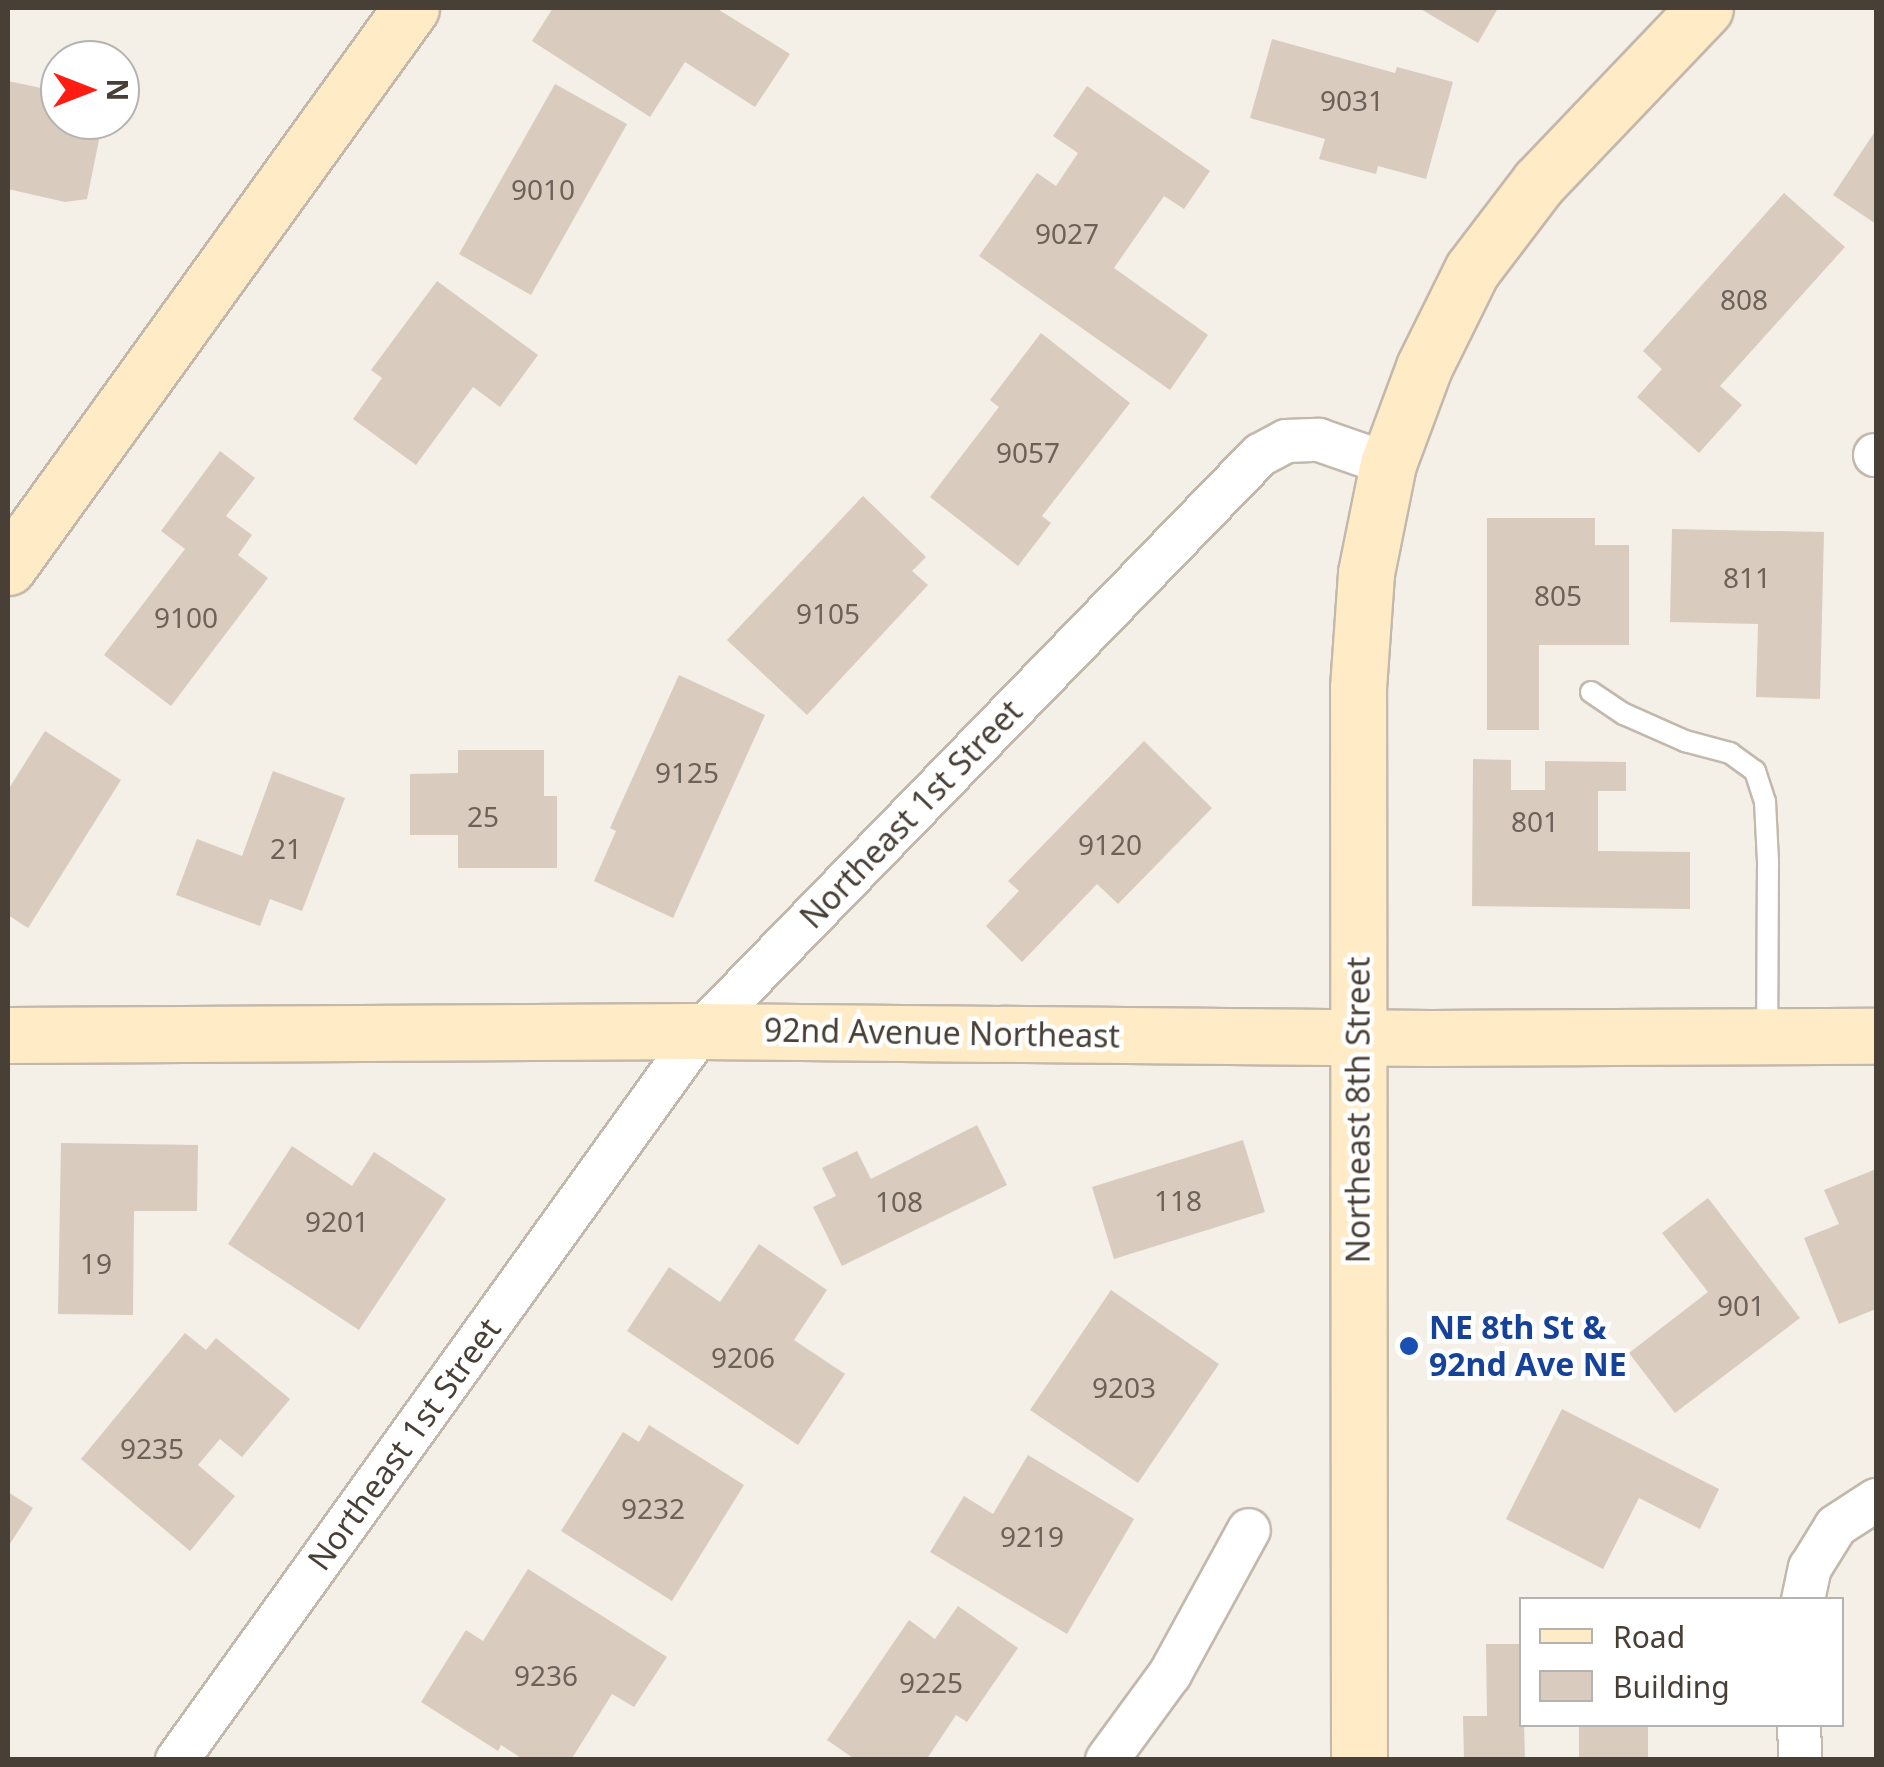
<!DOCTYPE html>
<style>
body{margin:0}
#map{position:relative;width:1884px;height:1767px;overflow:hidden;background:#f4efe7;font-family:"Noto Sans",sans-serif}
div>[style]{position:absolute}
.building>*{inset:0;background:#d9ccbf}
.roads{filter:drop-shadow(2px 0 #c3b8ac) drop-shadow(-2px 0 #c3b8ac) drop-shadow(0 2px #c3b8ac) drop-shadow(0 -2px #c3b8ac)}
.lane>*{height:20px;margin:-10px;padding:0 10px;transform-origin:10px;border-radius:10px;background:#fff}
.street>*{height:42px;margin:-21px;padding:0 21px;transform-origin:21px;border-radius:21px;background:#fff}
.secondary>*{height:55px;margin:-27.5px;padding:0 27.5px;transform-origin:27.5px;border-radius:27.5px;background:#ffebc6}
.dots>*{width:28px;height:28px;translate:-50% -50%;box-sizing:border-box;border:5px solid #fff;border-radius:50%}
span{translate:-50% -50%;white-space:nowrap;text-align:center;line-height:1.15;-webkit-text-stroke:9px #fff;paint-order:stroke}
.number-label{font-size:28px;color:#6c6258}
.number-label span{-webkit-text-stroke-width:0}
.street-label{font-size:32px;color:#483f36}
.transit-label{font-size:32px;color:#164399;font-weight:700}
.left{translate:0 -50%;text-align:left}
.frame{position:absolute;inset:0;border:10px solid #483f36;pointer-events:none}
.legend{position:absolute;left:1519px;top:1597px;width:325px;height:130px;box-sizing:border-box;background:#fff;border:2px solid #b6b2af;margin:0;padding:12px 18px;list-style:none;font-size:30px;color:#483f36}
.legend li{display:flex;align-items:center;gap:20px;height:50px}
.legend b{width:50px;border:2px solid #b6b2af}
.north{position:absolute;left:40px;top:40px;width:100px;height:100px;box-sizing:border-box;background:#fff;border:2px solid #b6b2af;border-radius:50%;rotate:90deg;font-size:28px;font-weight:700;line-height:40px;text-align:center;color:#483f36}
.north::after{content:'';display:block;margin:auto;width:35px;height:45px;background:#ff1c13;clip-path:polygon(50% 0,100% 100%,50% 72%,0 100%)}
</style>
<div id="map">
<div class="building">
<i style="clip-path:polygon(553px 8px,716px 8px,790px 54px,755px 107px,685px 62px,650px 117px,532px 41px)"></i>
<i style="clip-path:polygon(1419px 8px,1498px 8px,1478px 43px)"></i>
<i style="clip-path:polygon(1272px 39px,1395px 73px,1397px 67px,1453px 82px,1426px 179px,1378px 166px,1376px 174px,1319px 159px,1325px 139px,1250px 118px)"></i>
<i style="clip-path:polygon(8px 81px,60px 92px,60px 120px,103px 120px,87px 199px,65px 202px,8px 189px)"></i>
<i style="clip-path:polygon(555px 84px,627px 124px,531px 295px,459px 254px)"></i>
<i style="clip-path:polygon(1087px 86px,1210px 171px,1184px 209px,1164px 196px,1114px 268px,1208px 335px,1170px 390px,979px 256px,1037px 173px,1056px 186px,1078px 153px,1053px 136px)"></i>
<i style="clip-path:polygon(1876px 130px,1876px 224px,1833px 195px)"></i>
<i style="clip-path:polygon(1784px 193px,1845px 247px,1720px 386px,1742px 405px,1699px 453px,1637px 397px,1662px 369px,1643px 351px)"></i>
<i style="clip-path:polygon(437px 281px,538px 355px,500px 407px,473px 387px,416px 465px,353px 419px,382px 378px,371px 370px)"></i>
<i style="clip-path:polygon(1041px 333px,1130px 403px,1042px 516px,1051px 523px,1018px 566px,930px 497px,999px 407px,990px 400px)"></i>
<i style="clip-path:polygon(220px 451px,255px 478px,226px 516px,252px 535px,238px 555px,268px 578px,171px 706px,104px 655px,185px 549px,161px 531px)"></i>
<i style="clip-path:polygon(863px 496px,926px 557px,912px 571px,928px 585px,807px 715px,727px 640px)"></i>
<i style="clip-path:polygon(1487px 518px,1595px 518px,1595px 545px,1629px 545px,1629px 645px,1539px 645px,1539px 730px,1487px 730px)"></i>
<i style="clip-path:polygon(1672px 529px,1824px 532px,1820px 699px,1756px 697px,1758px 624px,1670px 622px)"></i>
<i style="clip-path:polygon(679px 675px,765px 715px,673px 918px,594px 881px,616px 831px,610px 828px)"></i>
<i style="clip-path:polygon(45px 731px,121px 780px,28px 928px,8px 915px,8px 790px)"></i>
<i style="clip-path:polygon(1144px 741px,1212px 808px,1118px 904px,1097px 884px,1022px 962px,986px 926px,1019px 891px,1008px 881px)"></i>
<i style="clip-path:polygon(458px 750px,544px 750px,544px 796px,557px 796px,557px 868px,458px 868px,458px 835px,410px 835px,410px 774px,458px 773px)"></i>
<i style="clip-path:polygon(1473px 759px,1511px 760px,1511px 790px,1545px 790px,1545px 761px,1626px 762px,1626px 791px,1598px 791px,1598px 851px,1690px 852px,1690px 909px,1472px 906px)"></i>
<i style="clip-path:polygon(273px 771px,345px 798px,302px 911px,270px 899px,260px 926px,176px 895px,197px 839px,242px 856px)"></i>
<i style="clip-path:polygon(977px 1125px,1007px 1185px,842px 1266px,813px 1207px,836px 1196px,822px 1168px,857px 1151px,871px 1179px)"></i>
<i style="clip-path:polygon(1243px 1140px,1265px 1212px,1114px 1259px,1092px 1187px)"></i>
<i style="clip-path:polygon(61px 1143px,198px 1145px,197px 1211px,134px 1211px,133px 1315px,58px 1314px)"></i>
<i style="clip-path:polygon(292px 1146px,352px 1186px,374px 1152px,446px 1199px,359px 1330px,228px 1244px)"></i>
<i style="clip-path:polygon(1876px 1169px,1876px 1309px,1839px 1324px,1804px 1238px,1839px 1224px,1824px 1190px)"></i>
<i style="clip-path:polygon(1708px 1198px,1800px 1318px,1675px 1413px,1629px 1353px,1708px 1292px,1662px 1233px)"></i>
<i style="clip-path:polygon(759px 1244px,827px 1290px,794px 1340px,845px 1374px,798px 1445px,627px 1331px,669px 1267px,720px 1302px)"></i>
<i style="clip-path:polygon(1111px 1290px,1219px 1364px,1138px 1483px,1030px 1410px)"></i>
<i style="clip-path:polygon(185px 1333px,206px 1350px,216px 1338px,290px 1399px,242px 1457px,220px 1439px,198px 1465px,235px 1496px,190px 1551px,81px 1459px)"></i>
<i style="clip-path:polygon(1562px 1409px,1719px 1489px,1700px 1529px,1639px 1498px,1603px 1569px,1506px 1519px)"></i>
<i style="clip-path:polygon(649px 1425px,744px 1485px,672px 1601px,561px 1531px,623px 1432px,639px 1442px)"></i>
<i style="clip-path:polygon(1028px 1455px,1134px 1519px,1067px 1634px,930px 1552px,964px 1496px,993px 1514px)"></i>
<i style="clip-path:polygon(8px 1492px,33px 1508px,8px 1547px)"></i>
<i style="clip-path:polygon(528px 1569px,667px 1657px,634px 1707px,612px 1694px,571px 1760px,524px 1760px,501px 1745px,498px 1751px,421px 1702px,466px 1630px,483px 1641px)"></i>
<i style="clip-path:polygon(958px 1606px,1018px 1648px,967px 1722px,956px 1715px,926px 1760px,856px 1760px,827px 1740px,909px 1620px,935px 1639px)"></i>
<i style="clip-path:polygon(1486px 1644px,1522px 1644px,1525px 1760px,1464px 1760px,1463px 1716px,1487px 1716px)"></i>
<i style="clip-path:polygon(1579px 1724px,1648px 1724px,1648px 1760px,1579px 1760px)"></i>
</div>
<div class="roads">
<div class="lane">
<i style="left:1591px;top:692px;width:40px;rotate:34deg"></i>
<i style="left:1624px;top:714px;width:67px;rotate:23.9deg"></i>
<i style="left:1685px;top:741px;width:47px;rotate:14.9deg"></i>
<i style="left:1730px;top:753px;width:31px;rotate:36deg"></i>
<i style="left:1755px;top:771px;width:33px;rotate:72deg"></i>
<i style="left:1765px;top:802px;width:60px;rotate:87.1deg"></i>
<i style="left:1768px;top:862px;width:172px;rotate:90.3deg"></i>
</div>
<div class="street">
<i style="left:1875px;top:455px;width:1px"></i>
<i style="left:1803px;top:1600px;width:33px;rotate:-78deg"></i>
<i style="left:1810px;top:1568px;width:49px;rotate:-58.2deg"></i>
<i style="left:1836px;top:1526px;width:48px;rotate:-33deg"></i>
<i style="left:1799px;top:1724px;width:36px;rotate:88deg"></i>
<i style="left:177px;top:1760px;width:898px;rotate:-54.29deg"></i>
<i style="left:701px;top:1031px;width:803px;rotate:-45.86deg"></i>
<i style="left:1260px;top:455px;width:30px;rotate:-28deg"></i>
<i style="left:1286px;top:441px;width:33px;rotate:-2deg"></i>
<i style="left:1319px;top:440px;width:73px;rotate:19.2deg"></i>
<i style="left:1107px;top:1760px;width:107px;rotate:-53.8deg"></i>
<i style="left:1170px;top:1674px;width:164px;rotate:-61.3deg"></i>
</div>
<div class="secondary">
<i style="left:8px;top:567px;width:689px;rotate:-54.21deg"></i>
<i style="left:8px;top:1035px;width:693px;rotate:-0.33deg"></i>
<i style="left:701px;top:1031px;width:730px;rotate:0.55deg"></i>
<i style="left:1431px;top:1038px;width:445px;rotate:-0.3deg"></i>
<i style="left:1359px;top:1760px;width:1072px;rotate:-90.05deg"></i>
<i style="left:1358px;top:688px;width:115px;rotate:-86deg"></i>
<i style="left:1366px;top:573px;width:111px;rotate:-78.6deg"></i>
<i style="left:1388px;top:464px;width:103px;rotate:-69.6deg"></i>
<i style="left:1424px;top:367px;width:108px;rotate:-63.7deg"></i>
<i style="left:1472px;top:270px;width:111px;rotate:-52.7deg"></i>
<i style="left:1539px;top:182px;width:240px;rotate:-46.3deg"></i>
</div>
</div>
<div class="dots">
<i style="left:1409px;top:1346px;background:#1a4fb4"></i>
</div>
<div class="number-label">
<span style="left:1352px;top:100px">9031</span>
<span style="left:543px;top:189px">9010</span>
<span style="left:1067px;top:233px">9027</span>
<span style="left:1744px;top:299px">808</span>
<span style="left:1028px;top:452px">9057</span>
<span style="left:1747px;top:577px">811</span>
<span style="left:1558px;top:595px">805</span>
<span style="left:828px;top:613px">9105</span>
<span style="left:186px;top:617px">9100</span>
<span style="left:687px;top:772px">9125</span>
<span style="left:483px;top:816px">25</span>
<span style="left:1535px;top:821px">801</span>
<span style="left:1110px;top:844px">9120</span>
<span style="left:286px;top:848px">21</span>
<span style="left:1178px;top:1200px">118</span>
<span style="left:899px;top:1201px">108</span>
<span style="left:337px;top:1221px">9201</span>
<span style="left:96px;top:1263px">19</span>
<span style="left:1741px;top:1305px">901</span>
<span style="left:743px;top:1357px">9206</span>
<span style="left:1124px;top:1387px">9203</span>
<span style="left:152px;top:1448px">9235</span>
<span style="left:653px;top:1508px">9232</span>
<span style="left:1032px;top:1536px">9219</span>
<span style="left:546px;top:1675px">9236</span>
<span style="left:931px;top:1682px">9225</span>
</div>
<div class="street-label">
<span style="left:911px;top:814px;rotate:-46deg">Northeast 1st Street</span>
<span style="left:942px;top:1033px;rotate:1deg">92nd Avenue Northeast</span>
<span style="left:1358px;top:1110px;rotate:-90deg">Northeast 8th Street</span>
<span style="left:404px;top:1444px;rotate:-54deg">Northeast 1st Street</span>
</div>
<div class="transit-label">
<span class="left" style="left:1429px;top:1346px">NE 8th St &amp;<br>92nd Ave NE</span>
</div>
<div class="frame"></div>
<ul class="legend">
<li><b style="height:12px;background:#ffebc6"></b>Road</li>
<li><b style="height:28px;background:#d9ccbf"></b>Building</li>
</ul>
<div class="north">N</div>
</div>
